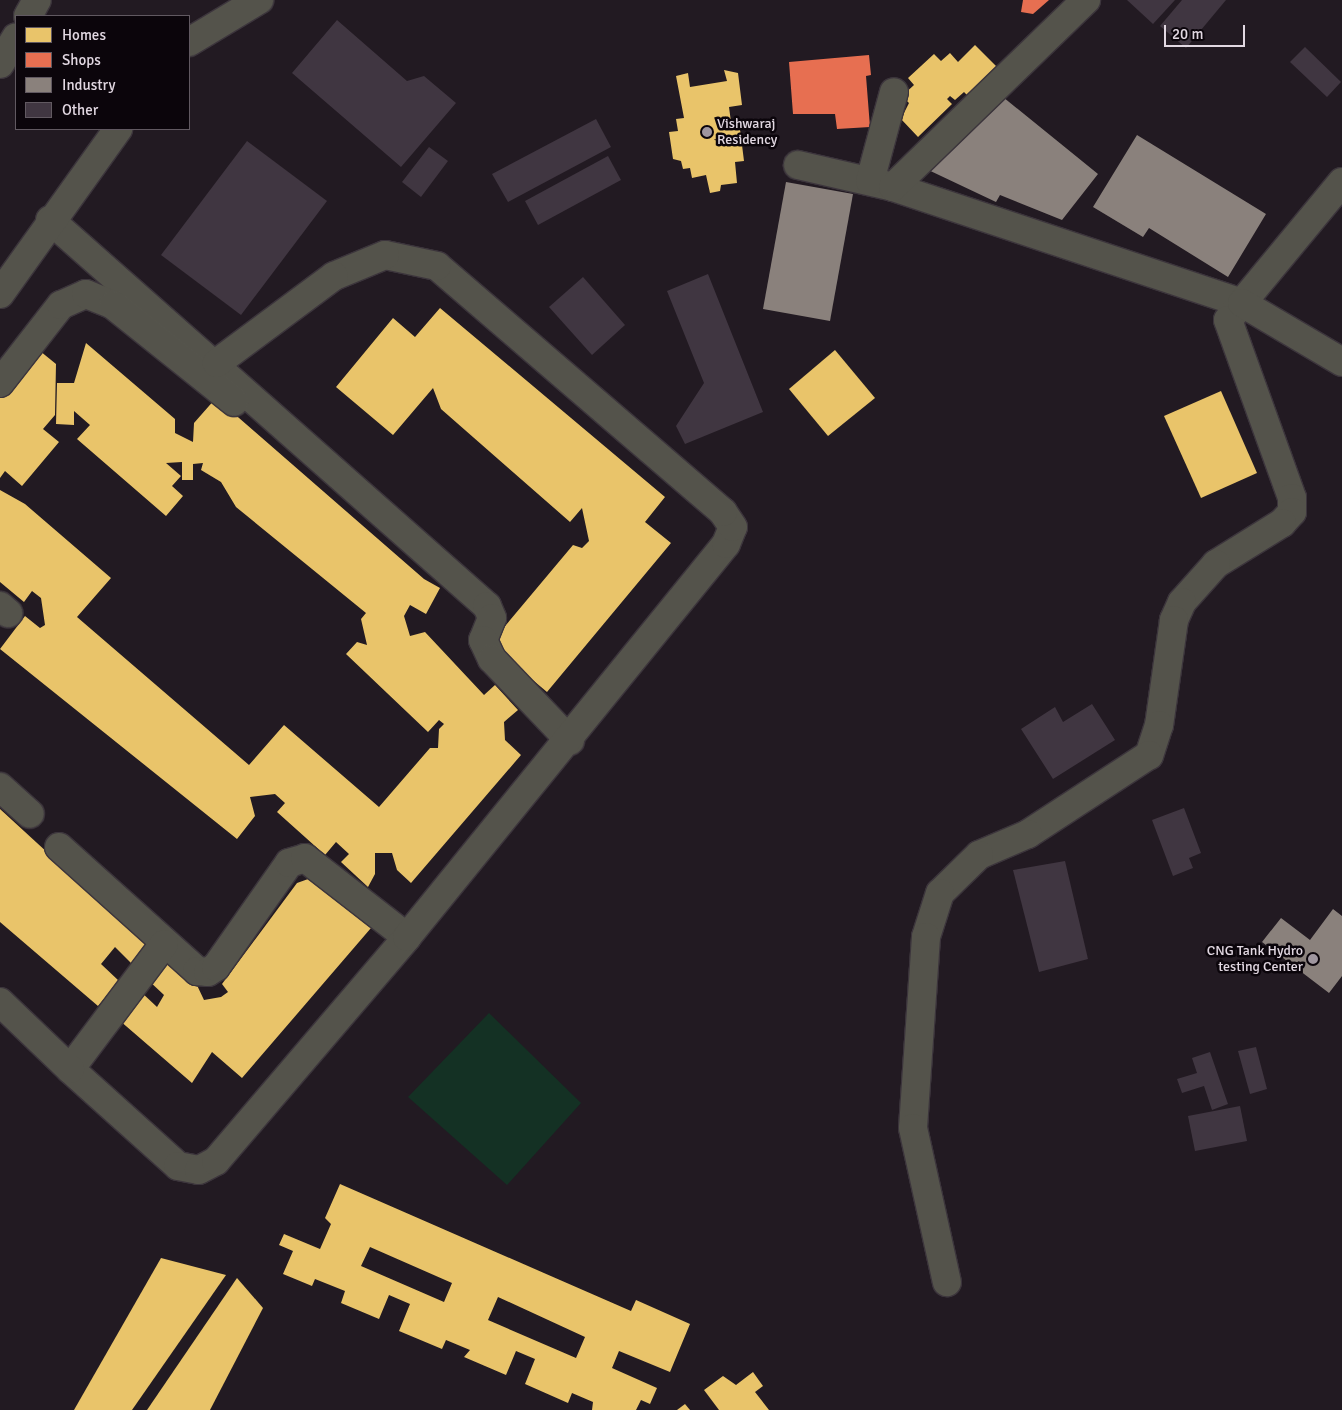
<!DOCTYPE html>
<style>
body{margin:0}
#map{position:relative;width:1342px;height:1410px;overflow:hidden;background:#221a22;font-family:Signika,sans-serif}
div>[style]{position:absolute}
.green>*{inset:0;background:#143124}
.homes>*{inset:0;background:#e9c46a}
.shops>*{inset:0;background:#e76f51}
.industry>*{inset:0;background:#8a817c}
.building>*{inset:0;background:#403641}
.roads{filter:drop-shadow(1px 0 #3c353c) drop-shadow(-1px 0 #3c353c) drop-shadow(0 1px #3c353c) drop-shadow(0 -1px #3c353c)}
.minor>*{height:28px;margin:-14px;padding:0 14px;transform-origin:14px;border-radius:14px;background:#54534b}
.dots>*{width:14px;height:14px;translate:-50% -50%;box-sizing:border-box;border:2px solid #0b050b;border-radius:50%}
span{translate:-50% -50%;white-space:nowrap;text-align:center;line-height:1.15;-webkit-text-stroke:5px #0b050b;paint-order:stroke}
.poi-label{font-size:14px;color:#e2d8e2}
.left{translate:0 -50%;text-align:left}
.right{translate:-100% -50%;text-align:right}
.legend{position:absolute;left:15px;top:15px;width:175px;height:115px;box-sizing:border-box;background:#0b050b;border:1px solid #615961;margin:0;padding:6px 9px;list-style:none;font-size:15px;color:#e2d8e2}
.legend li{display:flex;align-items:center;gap:10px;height:25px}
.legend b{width:25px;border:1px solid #615961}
.scale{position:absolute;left:1164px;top:25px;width:81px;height:22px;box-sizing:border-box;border:2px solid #e2d8e2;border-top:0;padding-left:6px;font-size:15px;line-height:18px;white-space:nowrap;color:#e2d8e2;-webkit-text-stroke:4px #0b050b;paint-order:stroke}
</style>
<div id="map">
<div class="green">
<i style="clip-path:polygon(489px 1013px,581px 1103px,507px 1185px,408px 1097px)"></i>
</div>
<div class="homes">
<i style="clip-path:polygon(975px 45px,999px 69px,969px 97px,964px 92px,955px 100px,950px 96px,947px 99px,952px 104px,918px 137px,901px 119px,909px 103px,902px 96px,914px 85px,908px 78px,934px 54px,941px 61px,950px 53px,958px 62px)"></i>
<i style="clip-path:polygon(724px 70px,738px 73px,742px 105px,729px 107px,731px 122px,739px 121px,744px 161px,735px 162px,737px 183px,721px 185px,720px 191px,710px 193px,706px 175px,692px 178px,690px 168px,683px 169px,681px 161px,673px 159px,669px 132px,678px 131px,676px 119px,684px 118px,676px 76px,688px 73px,690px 87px,727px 81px)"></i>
<i style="clip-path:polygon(440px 308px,665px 497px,645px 522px,671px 543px,547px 692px,490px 644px,573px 545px,582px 548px,589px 541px,582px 508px,570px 522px,441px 409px,433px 388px,393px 435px,336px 387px,393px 318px,415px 337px)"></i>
<i style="clip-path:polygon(86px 343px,175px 419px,175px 433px,193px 442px,194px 423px,216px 398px,424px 579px,440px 588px,426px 614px,410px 605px,404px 616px,410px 636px,425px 632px,484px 695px,495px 685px,518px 710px,504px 722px,505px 740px,521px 755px,411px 883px,397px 870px,392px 853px,375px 853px,375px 874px,368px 887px,341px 862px,349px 854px,336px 842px,325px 855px,277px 812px,285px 803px,275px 794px,250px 797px,255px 816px,237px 839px,0 649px,25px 616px,40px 628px,45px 625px,41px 598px,32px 591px,24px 602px,0 582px,0 490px,25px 504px,111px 578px,77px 617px,249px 765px,284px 725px,379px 807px,430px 748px,438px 748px,439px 729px,444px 724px,439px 720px,428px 732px,346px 654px,357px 642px,367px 645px,361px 619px,366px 613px,236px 507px,221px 482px,201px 470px,203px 463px,193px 464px,193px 480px,182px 480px,182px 462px,166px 463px,181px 476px,172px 486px,183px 496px,166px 516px,77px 439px,90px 425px,74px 411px,74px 425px,56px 424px,57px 383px,74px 383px)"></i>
<i style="clip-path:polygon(835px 350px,875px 398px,828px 436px,789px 389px)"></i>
<i style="clip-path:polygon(40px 351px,56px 364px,55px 415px,43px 429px,59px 442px,22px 486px,5px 471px,0 478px,0 398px)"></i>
<i style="clip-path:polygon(1221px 391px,1257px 473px,1201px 498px,1164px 416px)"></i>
<i style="clip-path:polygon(0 809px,147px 944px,133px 965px,115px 947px,101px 964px,119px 981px,98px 1006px,0 922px)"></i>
<i style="clip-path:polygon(311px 878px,371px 928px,242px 1078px,212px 1052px,192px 1083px,119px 1020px,140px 991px,157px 1007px,164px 995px,147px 979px,166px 961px,195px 981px,204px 1000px,221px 997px,228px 992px,222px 984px,297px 883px)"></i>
<i style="clip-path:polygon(evenodd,340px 1184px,631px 1311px,636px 1300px,690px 1324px,670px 1372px,619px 1351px,612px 1368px,657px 1388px,650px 1404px,641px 1400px,636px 1410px,592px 1410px,593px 1402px,572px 1393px,568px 1403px,525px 1384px,535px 1359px,516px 1351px,506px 1375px,464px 1357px,470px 1350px,446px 1340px,442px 1349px,399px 1331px,410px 1304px,389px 1295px,379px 1319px,341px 1303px,345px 1291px,315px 1279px,312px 1286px,283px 1274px,293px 1251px,279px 1245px,284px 1234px,320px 1249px,331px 1224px,325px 1218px,340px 1184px,370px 1247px,452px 1283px,444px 1302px,361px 1266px,370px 1247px,340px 1184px,498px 1297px,585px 1337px,576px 1358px,488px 1320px,498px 1297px)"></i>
<i style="clip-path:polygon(161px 1258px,226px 1275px,132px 1410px,74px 1410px)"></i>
<i style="clip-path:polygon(237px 1278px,263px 1308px,210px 1410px,147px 1410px)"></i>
<i style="clip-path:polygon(753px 1372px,763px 1386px,755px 1392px,769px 1410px,719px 1410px,704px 1390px,723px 1376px,736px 1385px)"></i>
<i style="clip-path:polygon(685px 1404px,690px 1410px,677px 1410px)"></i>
</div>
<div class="shops">
<i style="clip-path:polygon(1023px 0,1049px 0,1033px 14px,1021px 12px)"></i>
<i style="clip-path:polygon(869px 55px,871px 75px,866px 76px,870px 127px,837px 129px,835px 114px,793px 114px,789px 62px)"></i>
</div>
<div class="industry">
<i style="clip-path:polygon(998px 93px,1098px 174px,1062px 220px,1000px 195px,996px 202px,922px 167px)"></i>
<i style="clip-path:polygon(1137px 135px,1266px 214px,1228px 277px,1149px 228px,1143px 237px,1093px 207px)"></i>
<i style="clip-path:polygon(786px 182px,853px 194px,830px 321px,763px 309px)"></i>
<i style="clip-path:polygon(1333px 909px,1342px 916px,1342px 976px,1329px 993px,1262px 942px,1281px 918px,1310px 940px)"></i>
</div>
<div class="building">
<i style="clip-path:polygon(1127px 0,1175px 0,1153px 24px)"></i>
<i style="clip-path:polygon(1182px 0,1226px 0,1186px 48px,1160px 26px)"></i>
<i style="clip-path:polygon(337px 20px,407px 81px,424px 76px,456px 103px,401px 167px,292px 73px)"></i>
<i style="clip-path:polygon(1305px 47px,1341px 82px,1327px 97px,1290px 62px)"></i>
<i style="clip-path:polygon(596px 119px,611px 147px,508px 202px,492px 174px)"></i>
<i style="clip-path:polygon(247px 141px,327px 201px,241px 315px,161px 255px)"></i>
<i style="clip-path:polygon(429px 147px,448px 161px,421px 197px,402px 182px)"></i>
<i style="clip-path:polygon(608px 156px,621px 180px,538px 225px,525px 201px)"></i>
<i style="clip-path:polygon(708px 274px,763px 412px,685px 444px,676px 426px,704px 383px,667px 291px)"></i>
<i style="clip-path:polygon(583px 277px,625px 325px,592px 355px,549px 307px)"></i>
<i style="clip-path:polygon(1092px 704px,1115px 740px,1053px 779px,1021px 729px,1055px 707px,1063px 722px)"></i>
<i style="clip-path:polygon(1184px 808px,1201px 853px,1189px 858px,1193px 868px,1173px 876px,1152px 820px)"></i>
<i style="clip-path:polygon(1065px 861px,1088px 959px,1039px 972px,1013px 870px)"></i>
<i style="clip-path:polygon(1256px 1047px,1267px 1089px,1250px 1094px,1238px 1051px)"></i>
<i style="clip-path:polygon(1210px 1052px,1228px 1104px,1212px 1110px,1204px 1086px,1182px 1093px,1177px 1079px,1197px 1073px,1192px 1058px)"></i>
<i style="clip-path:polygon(1240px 1106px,1247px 1141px,1195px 1151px,1188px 1116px)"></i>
</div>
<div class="roads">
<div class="minor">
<i style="left:28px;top:16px;width:18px;rotate:-61deg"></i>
<i style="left:189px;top:42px;width:82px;rotate:-31deg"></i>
<i style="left:0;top:64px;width:31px;rotate:-59deg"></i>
<i style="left:798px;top:165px;width:98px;rotate:13deg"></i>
<i style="left:893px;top:187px;width:368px;rotate:18.4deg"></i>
<i style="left:1242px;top:303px;width:22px;rotate:129deg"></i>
<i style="left:1228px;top:320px;width:189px;rotate:70.2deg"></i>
<i style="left:1292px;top:498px;width:14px;rotate:90deg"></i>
<i style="left:1292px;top:512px;width:15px;rotate:132deg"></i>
<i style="left:1282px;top:523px;width:78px;rotate:148.2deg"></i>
<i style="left:1216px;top:564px;width:51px;rotate:131.8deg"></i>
<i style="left:1182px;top:602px;width:20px;rotate:114deg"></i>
<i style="left:1174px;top:620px;width:106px;rotate:98.1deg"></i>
<i style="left:1159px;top:725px;width:32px;rotate:108deg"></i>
<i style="left:1149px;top:755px;width:145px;rotate:146.9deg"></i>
<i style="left:1028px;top:834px;width:53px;rotate:156.8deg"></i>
<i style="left:979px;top:855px;width:54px;rotate:135.7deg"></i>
<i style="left:940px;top:893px;width:46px;rotate:107.7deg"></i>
<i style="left:926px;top:937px;width:191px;rotate:93.9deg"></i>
<i style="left:913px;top:1128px;width:158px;rotate:77.6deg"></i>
<i style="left:870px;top:181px;width:92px;rotate:-74.9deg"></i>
<i style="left:1342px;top:182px;width:157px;rotate:129.6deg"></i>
<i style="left:1242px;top:303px;width:116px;rotate:30.5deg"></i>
<i style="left:893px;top:187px;width:269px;rotate:-44.1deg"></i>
<i style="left:50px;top:220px;width:583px;rotate:41.45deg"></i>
<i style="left:487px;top:606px;width:13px;rotate:67deg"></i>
<i style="left:492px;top:618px;width:24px;rotate:112deg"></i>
<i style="left:483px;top:640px;width:21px;rotate:65deg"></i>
<i style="left:492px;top:659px;width:113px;rotate:46.4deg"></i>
<i style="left:0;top:294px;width:203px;rotate:-54.4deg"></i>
<i style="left:0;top:383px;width:99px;rotate:-52deg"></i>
<i style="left:61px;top:305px;width:27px;rotate:-24deg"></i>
<i style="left:86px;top:294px;width:29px;rotate:22deg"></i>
<i style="left:113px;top:305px;width:155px;rotate:38.7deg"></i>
<i style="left:0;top:606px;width:11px;rotate:41deg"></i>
<i style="left:0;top:787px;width:40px;rotate:42deg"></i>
<i style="left:59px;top:847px;width:186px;rotate:41.9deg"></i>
<i style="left:197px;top:971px;width:11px;rotate:5deg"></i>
<i style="left:208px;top:972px;width:9px;rotate:-32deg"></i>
<i style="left:216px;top:967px;width:127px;rotate:-54.9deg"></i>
<i style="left:289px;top:863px;width:17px;rotate:-17deg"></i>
<i style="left:305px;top:858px;width:129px;rotate:37.8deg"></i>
<i style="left:164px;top:944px;width:156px;rotate:126.9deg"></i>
<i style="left:70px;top:1069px;width:145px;rotate:41.9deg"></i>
<i style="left:178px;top:1166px;width:21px;rotate:11deg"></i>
<i style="left:199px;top:1170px;width:19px;rotate:-28deg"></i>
<i style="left:216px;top:1161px;width:294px;rotate:-49.5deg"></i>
<i style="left:407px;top:937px;width:506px;rotate:-50.93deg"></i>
<i style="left:726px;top:544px;width:18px;rotate:-68deg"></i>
<i style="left:733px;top:527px;width:18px;rotate:-124deg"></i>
<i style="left:723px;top:512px;width:377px;rotate:-139.3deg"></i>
<i style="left:437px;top:266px;width:53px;rotate:-168.1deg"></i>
<i style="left:385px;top:255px;width:55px;rotate:157.6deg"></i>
<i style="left:334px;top:276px;width:146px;rotate:143.4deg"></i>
<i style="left:0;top:1002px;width:97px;rotate:43.7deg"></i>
</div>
</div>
<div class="dots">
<i style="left:707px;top:132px;background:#9f969f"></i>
<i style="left:1313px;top:959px;background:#9f969f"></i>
</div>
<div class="poi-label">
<span class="left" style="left:717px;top:132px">Vishwaraj<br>Residency</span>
<span class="right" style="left:1303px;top:959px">CNG Tank Hydro<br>testing Center</span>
</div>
<ul class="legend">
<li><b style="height:14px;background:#e9c46a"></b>Homes</li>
<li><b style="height:14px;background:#e76f51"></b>Shops</li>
<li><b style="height:14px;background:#8a817c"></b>Industry</li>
<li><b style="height:14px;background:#403641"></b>Other</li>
</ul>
<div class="scale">20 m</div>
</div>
